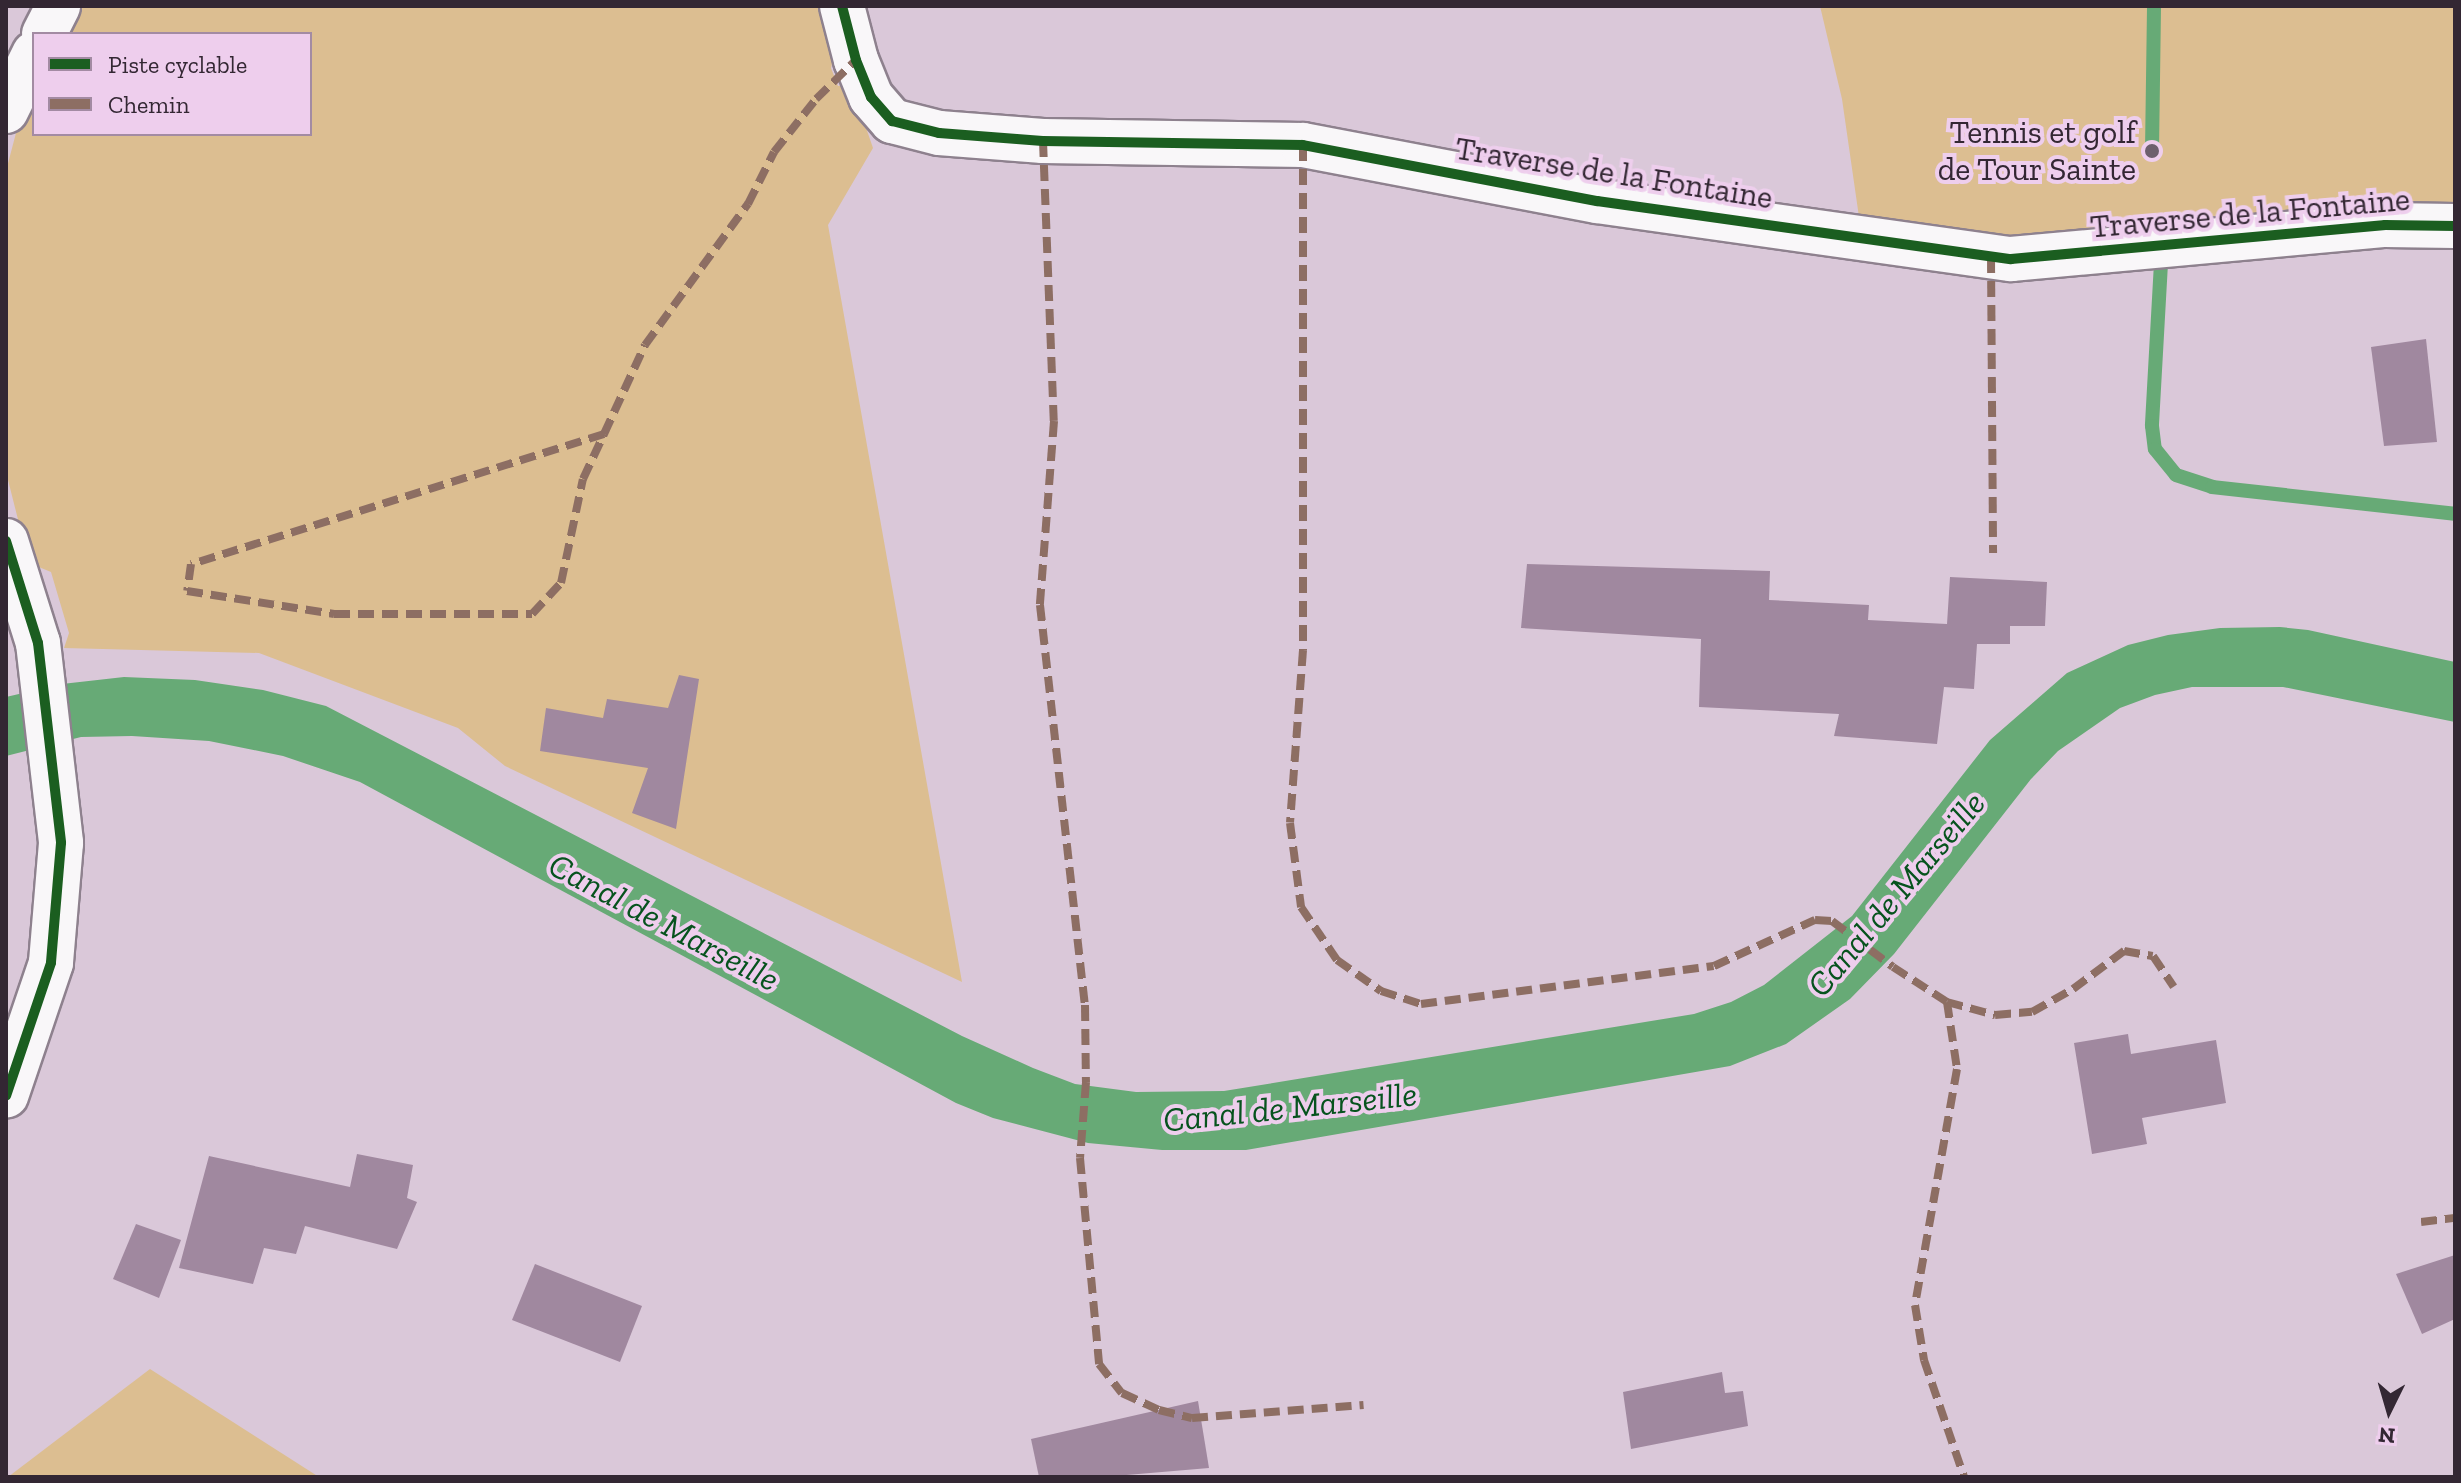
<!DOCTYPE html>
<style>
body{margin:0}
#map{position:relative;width:2461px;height:1483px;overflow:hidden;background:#dac8d9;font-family:"Zilla Slab",serif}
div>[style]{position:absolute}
.green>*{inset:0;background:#dcbe91}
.water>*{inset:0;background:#67aa76}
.stream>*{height:14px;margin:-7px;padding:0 7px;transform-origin:7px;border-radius:7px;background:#67aa76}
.building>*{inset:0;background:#a0889f}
.roads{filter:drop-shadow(2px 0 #8e818e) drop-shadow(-2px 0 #8e818e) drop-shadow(0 2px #8e818e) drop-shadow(0 -2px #8e818e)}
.minor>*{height:44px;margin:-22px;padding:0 22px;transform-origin:22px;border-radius:22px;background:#f9f7f9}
.quiet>*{height:8px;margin-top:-4px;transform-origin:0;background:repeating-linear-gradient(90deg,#8d6e63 0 16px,transparent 0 24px)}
.cycleway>*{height:10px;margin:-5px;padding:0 5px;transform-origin:5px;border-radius:5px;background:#1b5e20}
.dots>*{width:22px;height:22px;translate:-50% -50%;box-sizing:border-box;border:4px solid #eeceed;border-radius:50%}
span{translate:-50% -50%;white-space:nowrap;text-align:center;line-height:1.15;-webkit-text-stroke:8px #eeceed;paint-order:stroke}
.poi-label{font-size:32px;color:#332733}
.right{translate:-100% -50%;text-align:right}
.street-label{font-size:32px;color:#332733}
.water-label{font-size:34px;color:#07531e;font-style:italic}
.frame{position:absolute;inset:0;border:8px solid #332733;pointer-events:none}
.legend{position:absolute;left:32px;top:32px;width:280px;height:104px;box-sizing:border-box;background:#eeceed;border:2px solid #a38ba3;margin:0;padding:10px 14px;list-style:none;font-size:24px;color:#332733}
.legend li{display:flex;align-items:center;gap:16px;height:40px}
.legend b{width:40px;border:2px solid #a38ba3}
.north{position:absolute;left:2349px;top:1371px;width:80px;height:80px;-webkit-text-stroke:6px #eeceed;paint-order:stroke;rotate:185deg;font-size:22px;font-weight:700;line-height:32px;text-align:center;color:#332733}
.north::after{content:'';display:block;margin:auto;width:28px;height:36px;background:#332733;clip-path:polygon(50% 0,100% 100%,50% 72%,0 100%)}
</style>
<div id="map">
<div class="green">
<i style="clip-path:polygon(77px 6px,822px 6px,837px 43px,831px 68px,838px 86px,851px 84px,873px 148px,828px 225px,962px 982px,505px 766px,458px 728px,259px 653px,64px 648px,69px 633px,51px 572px,29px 563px,6px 472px,6px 171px,16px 133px,34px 87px,34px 134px,310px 134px,310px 34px,62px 34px)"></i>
<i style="clip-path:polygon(1820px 6px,2455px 6px,2455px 207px,2449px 202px,2032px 251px,1860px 224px,1842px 99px)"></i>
<i style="clip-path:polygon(150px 1369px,319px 1477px,8px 1477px)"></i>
</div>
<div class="water">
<i style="clip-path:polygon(2280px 627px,2308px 630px,2455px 662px,2455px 722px,2283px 687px,2192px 687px,2155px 695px,2120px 708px,2058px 751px,2031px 779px,1894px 954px,1850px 999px,1786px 1044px,1730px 1066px,1246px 1150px,1162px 1150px,1088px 1143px,993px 1118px,956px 1103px,360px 782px,283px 756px,209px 741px,132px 736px,81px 737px,6px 756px,6px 697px,62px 684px,124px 677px,195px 680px,263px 690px,326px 706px,962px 1036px,1033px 1068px,1075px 1084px,1136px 1092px,1224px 1091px,1694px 1014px,1731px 1002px,1764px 985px,1852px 916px,1990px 740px,2067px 673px,2128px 645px,2168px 635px,2220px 628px)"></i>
</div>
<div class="stream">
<i style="left:2152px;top:151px;width:145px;rotate:-89.2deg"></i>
<i style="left:2161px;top:263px;width:163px;rotate:93.2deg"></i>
<i style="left:2152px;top:426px;width:23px;rotate:83deg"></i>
<i style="left:2155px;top:449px;width:33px;rotate:51deg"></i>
<i style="left:2176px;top:475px;width:38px;rotate:18deg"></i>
<i style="left:2212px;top:487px;width:244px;rotate:6.3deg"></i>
</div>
<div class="building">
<i style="clip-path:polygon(2426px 339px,2437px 442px,2384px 446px,2371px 347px)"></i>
<i style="clip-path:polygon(1527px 564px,1770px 571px,1769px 600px,1869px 605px,1868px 620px,1947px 624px,1950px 577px,2047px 582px,2045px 626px,2010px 626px,2010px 644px,1977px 644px,1974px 689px,1944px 687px,1937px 744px,1834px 736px,1839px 714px,1699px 707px,1701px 639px,1521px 628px)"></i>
<i style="clip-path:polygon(679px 675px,699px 679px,676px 829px,632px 813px,648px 768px,540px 751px,546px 708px,603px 718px,607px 699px,668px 708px)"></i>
<i style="clip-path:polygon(2128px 1034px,2131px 1054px,2216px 1040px,2226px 1103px,2142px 1118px,2147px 1144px,2092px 1154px,2074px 1043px)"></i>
<i style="clip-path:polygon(357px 1154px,413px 1165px,407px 1198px,417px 1202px,397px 1249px,305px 1226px,296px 1254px,264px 1248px,253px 1284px,179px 1268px,209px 1156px,350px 1187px)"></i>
<i style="clip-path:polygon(136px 1224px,181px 1240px,159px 1298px,113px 1279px)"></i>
<i style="clip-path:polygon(2455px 1255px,2455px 1319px,2422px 1334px,2396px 1274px)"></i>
<i style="clip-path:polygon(535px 1264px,642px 1306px,620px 1362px,512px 1320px)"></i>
<i style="clip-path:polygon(1722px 1372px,1725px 1393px,1743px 1391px,1748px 1426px,1631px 1449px,1623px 1392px)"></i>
<i style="clip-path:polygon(1198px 1401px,1209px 1468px,1103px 1477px,1039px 1477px,1031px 1439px)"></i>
</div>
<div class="roads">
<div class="minor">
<i style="left:842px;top:6px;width:56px;rotate:75.5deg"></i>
<i style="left:856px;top:60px;width:40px;rotate:68deg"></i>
<i style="left:871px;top:97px;width:32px;rotate:49deg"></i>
<i style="left:892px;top:121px;width:49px;rotate:14.3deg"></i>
<i style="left:939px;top:133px;width:104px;rotate:4.4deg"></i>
<i style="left:1043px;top:141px;width:260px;rotate:0.9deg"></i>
<i style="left:1303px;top:145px;width:299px;rotate:10.8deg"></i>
<i style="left:1597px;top:201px;width:418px;rotate:8deg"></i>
<i style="left:2011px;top:259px;width:376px;rotate:-5.2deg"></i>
<i style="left:2385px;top:225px;width:70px;rotate:0.8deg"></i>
<i style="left:44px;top:34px;width:31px;rotate:-63deg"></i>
<i style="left:6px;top:111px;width:64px;rotate:-63.8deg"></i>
<i style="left:6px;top:541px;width:107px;rotate:72.6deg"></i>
<i style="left:38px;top:643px;width:201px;rotate:83.4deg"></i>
<i style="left:61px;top:843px;width:120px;rotate:94.8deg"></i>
<i style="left:51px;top:963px;width:140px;rotate:108.7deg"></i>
</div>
</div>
<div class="quiet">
<i style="left:1043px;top:141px;width:280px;rotate:87.8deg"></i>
<i style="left:1054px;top:421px;width:185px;rotate:94.4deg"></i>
<i style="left:1040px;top:605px;width:403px;rotate:83.6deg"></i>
<i style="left:1085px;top:1005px;width:77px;rotate:89.3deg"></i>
<i style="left:1086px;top:1082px;width:76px;rotate:94.5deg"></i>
<i style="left:1080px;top:1158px;width:207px;rotate:84.7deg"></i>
<i style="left:1099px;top:1364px;width:37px;rotate:52deg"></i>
<i style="left:1122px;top:1393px;width:41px;rotate:24.7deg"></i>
<i style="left:1159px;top:1410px;width:34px;rotate:14deg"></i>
<i style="left:1192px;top:1418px;width:172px;rotate:-4.3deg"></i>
<i style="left:1303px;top:145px;width:505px;rotate:90deg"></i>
<i style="left:1303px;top:650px;width:173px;rotate:94.3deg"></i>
<i style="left:1290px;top:823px;width:85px;rotate:82.5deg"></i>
<i style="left:1301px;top:907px;width:64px;rotate:55.8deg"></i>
<i style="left:1337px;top:960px;width:54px;rotate:35.2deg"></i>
<i style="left:1381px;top:991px;width:42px;rotate:18deg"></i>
<i style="left:1421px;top:1004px;width:295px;rotate:-7.4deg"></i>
<i style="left:1714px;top:966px;width:111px;rotate:-24.5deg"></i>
<i style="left:1815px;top:920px;width:17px;rotate:3deg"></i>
<i style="left:1832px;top:921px;width:76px;rotate:37deg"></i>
<i style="left:1893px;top:967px;width:64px;rotate:32.9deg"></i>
<i style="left:1947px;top:1002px;width:68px;rotate:81.5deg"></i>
<i style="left:1957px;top:1069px;width:240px;rotate:100.1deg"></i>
<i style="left:1915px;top:1305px;width:56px;rotate:80.7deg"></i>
<i style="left:1924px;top:1360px;width:124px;rotate:71.1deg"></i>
<i style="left:1991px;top:257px;width:296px;rotate:89.6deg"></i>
<i style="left:604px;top:434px;width:433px;rotate:162.5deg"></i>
<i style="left:191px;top:564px;width:27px;rotate:98deg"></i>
<i style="left:187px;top:591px;width:149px;rotate:8.9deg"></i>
<i style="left:334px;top:614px;width:198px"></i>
<i style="left:532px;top:614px;width:42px;rotate:-46.9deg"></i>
<i style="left:561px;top:583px;width:106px;rotate:-78.1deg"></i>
<i style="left:583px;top:479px;width:50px;rotate:-65deg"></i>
<i style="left:604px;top:434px;width:98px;rotate:-65.3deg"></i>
<i style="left:645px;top:345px;width:175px;rotate:-53.9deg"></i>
<i style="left:748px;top:204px;width:58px;rotate:-63.4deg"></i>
<i style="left:774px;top:152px;width:68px;rotate:-51.6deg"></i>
<i style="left:816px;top:99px;width:56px;rotate:-44.3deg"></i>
<i style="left:1947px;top:1002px;width:50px;rotate:15.2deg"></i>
<i style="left:1995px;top:1015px;width:37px;rotate:-5deg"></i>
<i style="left:2032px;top:1012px;width:47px;rotate:-29.3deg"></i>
<i style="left:2073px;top:989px;width:64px;rotate:-36.7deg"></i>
<i style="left:2124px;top:951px;width:29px;rotate:10deg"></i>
<i style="left:2153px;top:956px;width:37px;rotate:56deg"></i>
<i style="left:2421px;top:1222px;width:34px;rotate:-7deg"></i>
</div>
<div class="cycleway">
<i style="left:842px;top:6px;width:56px;rotate:75.5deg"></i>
<i style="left:856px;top:60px;width:40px;rotate:68deg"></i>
<i style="left:871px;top:97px;width:32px;rotate:49deg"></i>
<i style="left:892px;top:121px;width:49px;rotate:14.3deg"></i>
<i style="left:939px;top:133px;width:104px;rotate:4.4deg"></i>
<i style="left:1043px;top:141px;width:260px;rotate:0.9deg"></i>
<i style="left:1303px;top:145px;width:299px;rotate:10.8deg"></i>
<i style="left:1597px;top:201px;width:418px;rotate:8deg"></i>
<i style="left:2011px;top:259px;width:376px;rotate:-5.2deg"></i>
<i style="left:2385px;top:225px;width:70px;rotate:0.8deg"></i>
<i style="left:6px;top:541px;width:107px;rotate:72.6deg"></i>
<i style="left:38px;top:643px;width:201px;rotate:83.4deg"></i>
<i style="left:61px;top:843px;width:120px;rotate:94.8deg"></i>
<i style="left:51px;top:963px;width:140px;rotate:108.7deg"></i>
</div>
<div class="dots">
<i style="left:2152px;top:151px;background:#6d5f6d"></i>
</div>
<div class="poi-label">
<span class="right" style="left:2136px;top:151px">Tennis et golf<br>de Tour Sainte</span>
</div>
<div class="street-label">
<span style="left:1614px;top:173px;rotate:9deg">Traverse de la Fontaine</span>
<span style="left:2250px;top:213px;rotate:-5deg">Traverse de la Fontaine</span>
</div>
<div class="water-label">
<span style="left:1896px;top:894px;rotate:-50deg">Canal de Marseille</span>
<span style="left:664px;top:922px;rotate:28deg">Canal de Marseille</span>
<span style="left:1290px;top:1107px;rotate:-6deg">Canal de Marseille</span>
</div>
<div class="frame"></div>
<ul class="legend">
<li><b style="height:10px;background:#1b5e20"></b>Piste cyclable</li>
<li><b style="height:10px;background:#8d6e63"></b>Chemin</li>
</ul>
<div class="north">N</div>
</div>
